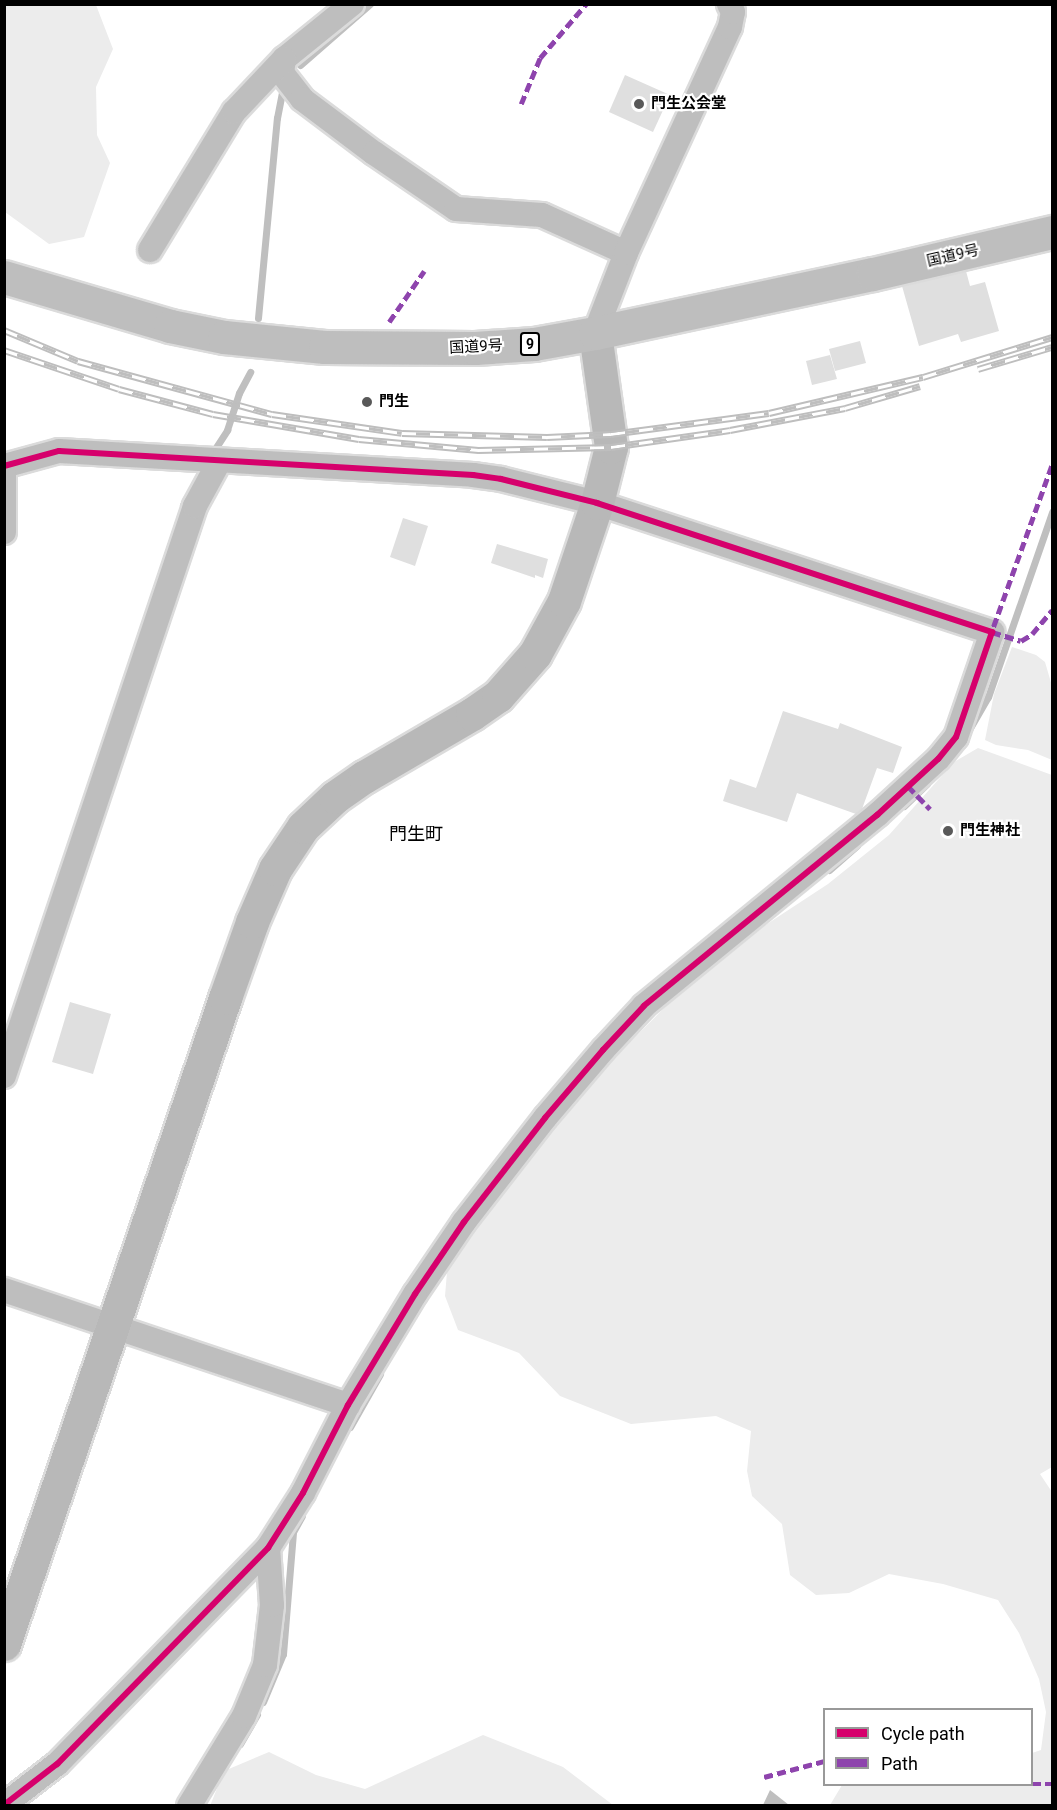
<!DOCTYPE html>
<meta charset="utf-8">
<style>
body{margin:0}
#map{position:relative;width:1057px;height:1810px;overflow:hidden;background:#fff;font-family:Roboto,"Noto Sans JP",sans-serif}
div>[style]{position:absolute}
.green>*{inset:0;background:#ececec}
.water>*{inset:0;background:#bfbfbf}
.stream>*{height:7px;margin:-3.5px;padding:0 3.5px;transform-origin:3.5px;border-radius:3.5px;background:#bfbfbf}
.building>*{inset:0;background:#dfdfdf}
.roads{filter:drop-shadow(2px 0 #dbdbdb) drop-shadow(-2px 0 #dbdbdb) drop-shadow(0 2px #dbdbdb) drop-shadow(0 -2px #dbdbdb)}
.street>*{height:24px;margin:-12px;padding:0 12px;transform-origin:12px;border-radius:12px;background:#bebebe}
.secondary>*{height:33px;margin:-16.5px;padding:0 16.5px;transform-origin:16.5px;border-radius:16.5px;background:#b8b8b8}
.highway>*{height:33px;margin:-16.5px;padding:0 16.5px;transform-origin:16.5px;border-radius:16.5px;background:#bebebe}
.rail>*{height:7px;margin-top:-3.5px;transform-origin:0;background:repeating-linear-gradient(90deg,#fff 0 14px,#bebebe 0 28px);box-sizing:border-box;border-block:2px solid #bebebe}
.quiet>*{height:4.5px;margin-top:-2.25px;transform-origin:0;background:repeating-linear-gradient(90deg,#8e44ad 0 9px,transparent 0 13.5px)}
.cycleway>*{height:6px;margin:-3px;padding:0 3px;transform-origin:3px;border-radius:3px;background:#d6006c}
.dots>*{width:16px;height:16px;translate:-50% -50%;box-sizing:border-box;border:3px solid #fff;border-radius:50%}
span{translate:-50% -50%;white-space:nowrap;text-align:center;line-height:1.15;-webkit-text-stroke:4.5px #fff;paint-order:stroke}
.shield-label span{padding:2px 4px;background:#fff;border:2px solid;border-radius:4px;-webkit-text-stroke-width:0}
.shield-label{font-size:14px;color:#000;font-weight:700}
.poi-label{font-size:15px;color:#000;font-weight:700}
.left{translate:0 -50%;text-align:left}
.street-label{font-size:15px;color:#000}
.quarter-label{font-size:18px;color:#000}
.frame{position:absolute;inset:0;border:6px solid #000;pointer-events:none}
.legend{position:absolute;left:823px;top:1708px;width:210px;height:78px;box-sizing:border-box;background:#fff;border:2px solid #999;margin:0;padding:8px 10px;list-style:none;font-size:18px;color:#000}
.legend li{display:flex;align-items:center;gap:12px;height:30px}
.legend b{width:30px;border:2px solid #999}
</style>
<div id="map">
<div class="green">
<i style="clip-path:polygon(5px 4px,96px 5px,113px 49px,96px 87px,97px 135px,110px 163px,84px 237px,49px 244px,5px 212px)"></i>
<i style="clip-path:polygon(1012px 647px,1036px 655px,1045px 662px,1052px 686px,1052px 760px,1028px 750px,996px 745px,985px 740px,994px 694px)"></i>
<i style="clip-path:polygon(978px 748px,1052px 775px,1052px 1467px,1040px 1474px,1052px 1492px,1052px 1805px,830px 1805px,842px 1785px,1032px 1784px,1032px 1753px,1041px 1750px,1046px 1712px,1039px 1679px,1019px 1633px,998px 1600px,943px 1584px,889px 1574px,849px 1593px,816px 1595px,790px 1575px,782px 1524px,752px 1496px,747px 1471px,751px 1431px,716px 1416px,631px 1424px,560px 1396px,519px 1353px,458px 1330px,445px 1296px,447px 1272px,469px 1227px,583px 1090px,670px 1002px,764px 926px,828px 884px,889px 835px,954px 762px)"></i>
<i style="clip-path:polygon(483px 1735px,563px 1767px,613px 1805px,210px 1806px,224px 1771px,269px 1752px,316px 1775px,365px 1789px)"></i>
</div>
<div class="water">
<i style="clip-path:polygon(770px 1790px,789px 1805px,763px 1805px)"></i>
</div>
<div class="stream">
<i style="left:300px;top:65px;width:93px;rotate:-41.1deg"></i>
<i style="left:258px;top:318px;width:201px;rotate:-84.6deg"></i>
<i style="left:277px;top:118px;width:26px;rotate:-79deg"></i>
<i style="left:211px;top:455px;width:30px;rotate:-57deg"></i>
<i style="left:227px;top:430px;width:39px;rotate:-72deg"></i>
<i style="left:239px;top:393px;width:24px;rotate:-62deg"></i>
<i style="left:183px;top:505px;width:40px;rotate:-62deg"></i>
<i style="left:970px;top:728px;width:36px;rotate:-60deg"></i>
<i style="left:988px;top:697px;width:196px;rotate:-70.9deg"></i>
<i style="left:904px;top:806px;width:32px;rotate:-44deg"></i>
<i style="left:829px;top:870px;width:37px;rotate:-41deg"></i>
<i style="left:350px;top:1427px;width:61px;rotate:-60.5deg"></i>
<i style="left:263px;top:1702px;width:52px;rotate:-67.4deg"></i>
<i style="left:283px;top:1654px;width:122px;rotate:-85.3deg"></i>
<i style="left:293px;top:1532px;width:18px;rotate:-61deg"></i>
<i style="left:240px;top:1744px;width:34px;rotate:-60deg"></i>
</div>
<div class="building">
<i style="clip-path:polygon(625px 75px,670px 95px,653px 132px,609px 112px)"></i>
<i style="clip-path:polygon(966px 271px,970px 286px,985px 282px,999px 331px,961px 342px,958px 334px,919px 346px,902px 286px)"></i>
<i style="clip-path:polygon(860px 341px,866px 363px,835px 371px,829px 349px)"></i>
<i style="clip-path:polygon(830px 355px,837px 379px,812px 385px,806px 361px)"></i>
<i style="clip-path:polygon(403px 518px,428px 526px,415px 566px,390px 557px)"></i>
<i style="clip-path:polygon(497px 544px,548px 559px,543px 578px,535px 575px,535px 578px,491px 563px)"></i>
<i style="clip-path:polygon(783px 711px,838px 729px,840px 723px,902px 747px,893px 773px,877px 768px,862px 809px,856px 814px,797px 793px,787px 822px,723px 801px,730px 779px,756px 788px)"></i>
<i style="clip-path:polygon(70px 1002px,111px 1014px,93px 1074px,52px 1062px)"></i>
</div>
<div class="roads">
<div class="street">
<i style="left:352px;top:4px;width:87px;rotate:141deg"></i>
<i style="left:284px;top:59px;width:14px;rotate:98deg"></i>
<i style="left:282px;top:73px;width:33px;rotate:52deg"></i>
<i style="left:302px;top:99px;width:90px;rotate:36.9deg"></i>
<i style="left:374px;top:153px;width:99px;rotate:34.3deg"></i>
<i style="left:456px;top:209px;width:86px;rotate:4deg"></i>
<i style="left:542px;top:215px;width:92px;rotate:24.3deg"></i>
<i style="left:150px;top:250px;width:162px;rotate:-58.7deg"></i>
<i style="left:234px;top:112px;width:73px;rotate:-46.7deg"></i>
<i style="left:595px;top:333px;width:86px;rotate:-68.8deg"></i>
<i style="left:626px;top:253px;width:249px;rotate:-65.3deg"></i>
<i style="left:730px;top:27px;width:15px;rotate:-79deg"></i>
<i style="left:733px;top:12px;width:9px;rotate:-117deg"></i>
<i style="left:4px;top:466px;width:57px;rotate:-15.3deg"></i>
<i style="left:59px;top:451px;width:415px;rotate:3.3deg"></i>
<i style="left:473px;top:475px;width:28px;rotate:8deg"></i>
<i style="left:501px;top:479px;width:99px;rotate:14deg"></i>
<i style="left:597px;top:503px;width:416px;rotate:18.1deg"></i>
<i style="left:992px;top:632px;width:111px;rotate:108.9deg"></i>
<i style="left:956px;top:737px;width:28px;rotate:129deg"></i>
<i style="left:938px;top:759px;width:83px;rotate:137.4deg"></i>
<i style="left:877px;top:815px;width:301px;rotate:140.7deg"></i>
<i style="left:644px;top:1006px;width:60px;rotate:133deg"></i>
<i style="left:603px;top:1050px;width:89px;rotate:130.5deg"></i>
<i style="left:545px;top:1118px;width:132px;rotate:127.9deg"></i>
<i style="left:464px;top:1222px;width:87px;rotate:124.2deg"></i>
<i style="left:415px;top:1294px;width:130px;rotate:121.1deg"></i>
<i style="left:348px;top:1405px;width:99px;rotate:117.1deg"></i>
<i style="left:303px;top:1493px;width:65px;rotate:122.5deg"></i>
<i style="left:268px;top:1548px;width:302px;rotate:134.3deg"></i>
<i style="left:57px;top:1764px;width:67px;rotate:142.3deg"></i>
<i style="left:4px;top:474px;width:58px;rotate:90deg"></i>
<i style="left:4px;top:1076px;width:601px;rotate:-71.47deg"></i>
<i style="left:195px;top:506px;width:50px;rotate:-61.4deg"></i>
<i style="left:4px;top:1290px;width:363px;rotate:18.5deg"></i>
<i style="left:189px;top:1806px;width:105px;rotate:-58.6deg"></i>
<i style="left:244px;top:1716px;width:55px;rotate:-67.6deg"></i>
<i style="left:265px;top:1665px;width:60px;rotate:-83.3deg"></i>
<i style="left:272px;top:1605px;width:57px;rotate:-94deg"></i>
</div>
<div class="secondary">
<i style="left:4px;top:1644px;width:683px;rotate:-71.11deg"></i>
<i style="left:225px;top:998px;width:81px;rotate:-70.4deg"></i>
<i style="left:252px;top:922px;width:58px;rotate:-66.5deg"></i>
<i style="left:275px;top:869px;width:50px;rotate:-56.3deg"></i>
<i style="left:303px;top:827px;width:44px;rotate:-43.2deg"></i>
<i style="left:335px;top:797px;width:35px;rotate:-35deg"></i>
<i style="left:364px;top:777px;width:125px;rotate:-30.3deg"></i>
<i style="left:472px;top:714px;width:32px;rotate:-35deg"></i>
<i style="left:498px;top:696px;width:56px;rotate:-48.6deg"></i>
<i style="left:535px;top:654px;width:60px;rotate:-61.3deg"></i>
<i style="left:564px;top:601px;width:103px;rotate:-71.4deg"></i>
<i style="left:597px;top:503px;width:58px;rotate:-76deg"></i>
<i style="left:611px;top:447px;width:115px;rotate:-98deg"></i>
</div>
<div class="highway">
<i style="left:4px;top:277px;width:173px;rotate:16.4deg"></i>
<i style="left:170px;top:326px;width:55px;rotate:11.5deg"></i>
<i style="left:224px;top:337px;width:101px;rotate:5.7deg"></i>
<i style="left:325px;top:347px;width:150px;rotate:0.4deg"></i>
<i style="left:475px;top:348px;width:59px;rotate:-3.9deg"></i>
<i style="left:534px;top:344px;width:62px;rotate:-10.2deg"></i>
<i style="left:595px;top:333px;width:284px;rotate:-12deg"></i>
<i style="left:873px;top:274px;width:184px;rotate:-13.2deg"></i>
</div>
</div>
<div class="rail">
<i style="left:4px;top:330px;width:80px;rotate:22.7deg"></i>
<i style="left:78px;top:361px;width:201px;rotate:15.3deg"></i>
<i style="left:272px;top:414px;width:131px;rotate:8.3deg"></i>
<i style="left:402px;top:433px;width:145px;rotate:1.6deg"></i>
<i style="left:547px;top:437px;width:64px;rotate:-2.7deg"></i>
<i style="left:611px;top:434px;width:159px;rotate:-7.6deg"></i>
<i style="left:769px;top:413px;width:158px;rotate:-13.2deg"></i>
<i style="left:923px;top:377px;width:135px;rotate:-17.2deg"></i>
<i style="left:4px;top:350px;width:121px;rotate:18.7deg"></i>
<i style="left:119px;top:389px;width:97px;rotate:14.9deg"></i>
<i style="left:213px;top:414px;width:148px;rotate:9.7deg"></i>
<i style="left:359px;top:439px;width:120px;rotate:5.3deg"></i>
<i style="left:478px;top:450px;width:133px;rotate:-1.3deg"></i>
<i style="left:611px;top:447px;width:120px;rotate:-8.1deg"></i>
<i style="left:730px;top:430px;width:117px;rotate:-10.8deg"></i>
<i style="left:845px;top:408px;width:78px;rotate:-16.3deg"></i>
<i style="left:978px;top:369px;width:77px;rotate:-16.6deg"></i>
</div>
<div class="quiet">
<i style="left:521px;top:104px;width:50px;rotate:-67.6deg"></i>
<i style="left:540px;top:58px;width:71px;rotate:-49.6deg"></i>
<i style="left:389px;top:322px;width:62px;rotate:-55.5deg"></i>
<i style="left:1052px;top:466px;width:177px;rotate:109.9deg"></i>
<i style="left:992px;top:632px;width:30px;rotate:17deg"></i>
<i style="left:1021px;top:641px;width:13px;rotate:-32deg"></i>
<i style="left:1032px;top:634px;width:31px;rotate:-50deg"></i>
<i style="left:908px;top:786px;width:32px;rotate:46deg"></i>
<i style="left:764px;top:1777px;width:62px;rotate:-14.9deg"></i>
<i style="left:1032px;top:1784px;width:20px"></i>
</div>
<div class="cycleway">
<i style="left:4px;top:466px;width:57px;rotate:-15.3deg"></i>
<i style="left:59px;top:451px;width:415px;rotate:3.3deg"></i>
<i style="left:473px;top:475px;width:28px;rotate:8deg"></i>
<i style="left:501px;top:479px;width:99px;rotate:14deg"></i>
<i style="left:597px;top:503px;width:416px;rotate:18.1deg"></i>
<i style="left:992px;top:632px;width:111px;rotate:108.9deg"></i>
<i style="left:956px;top:737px;width:28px;rotate:129deg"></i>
<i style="left:938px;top:759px;width:83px;rotate:137.4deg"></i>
<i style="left:877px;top:815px;width:301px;rotate:140.7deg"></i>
<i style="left:644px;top:1006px;width:60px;rotate:133deg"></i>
<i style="left:603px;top:1050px;width:89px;rotate:130.5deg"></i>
<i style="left:545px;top:1118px;width:132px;rotate:127.9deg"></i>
<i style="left:464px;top:1222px;width:87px;rotate:124.2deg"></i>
<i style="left:415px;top:1294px;width:130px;rotate:121.1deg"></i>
<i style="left:348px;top:1405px;width:99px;rotate:117.1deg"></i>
<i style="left:303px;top:1493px;width:65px;rotate:122.5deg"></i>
<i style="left:268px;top:1548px;width:302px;rotate:134.3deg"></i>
<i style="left:57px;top:1764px;width:67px;rotate:142.3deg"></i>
</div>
<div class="dots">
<i style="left:639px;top:104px;background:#595959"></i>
<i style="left:367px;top:402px;background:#595959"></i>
<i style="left:948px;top:831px;background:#595959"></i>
</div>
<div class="shield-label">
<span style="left:530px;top:344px">9</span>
</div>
<div class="poi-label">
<span class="left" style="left:651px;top:104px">門生公会堂</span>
<span class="left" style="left:379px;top:402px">門生</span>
<span class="left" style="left:960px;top:831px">門生神社</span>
</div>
<div class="street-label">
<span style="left:953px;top:256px;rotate:-13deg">国道9号</span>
<span style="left:476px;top:347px;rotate:-3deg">国道9号</span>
</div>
<div class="quarter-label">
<span style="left:416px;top:834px">門生町</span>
</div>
<div class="frame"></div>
<ul class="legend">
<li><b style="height:8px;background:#d6006c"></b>Cycle path</li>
<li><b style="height:8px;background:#8e44ad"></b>Path</li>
</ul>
</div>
